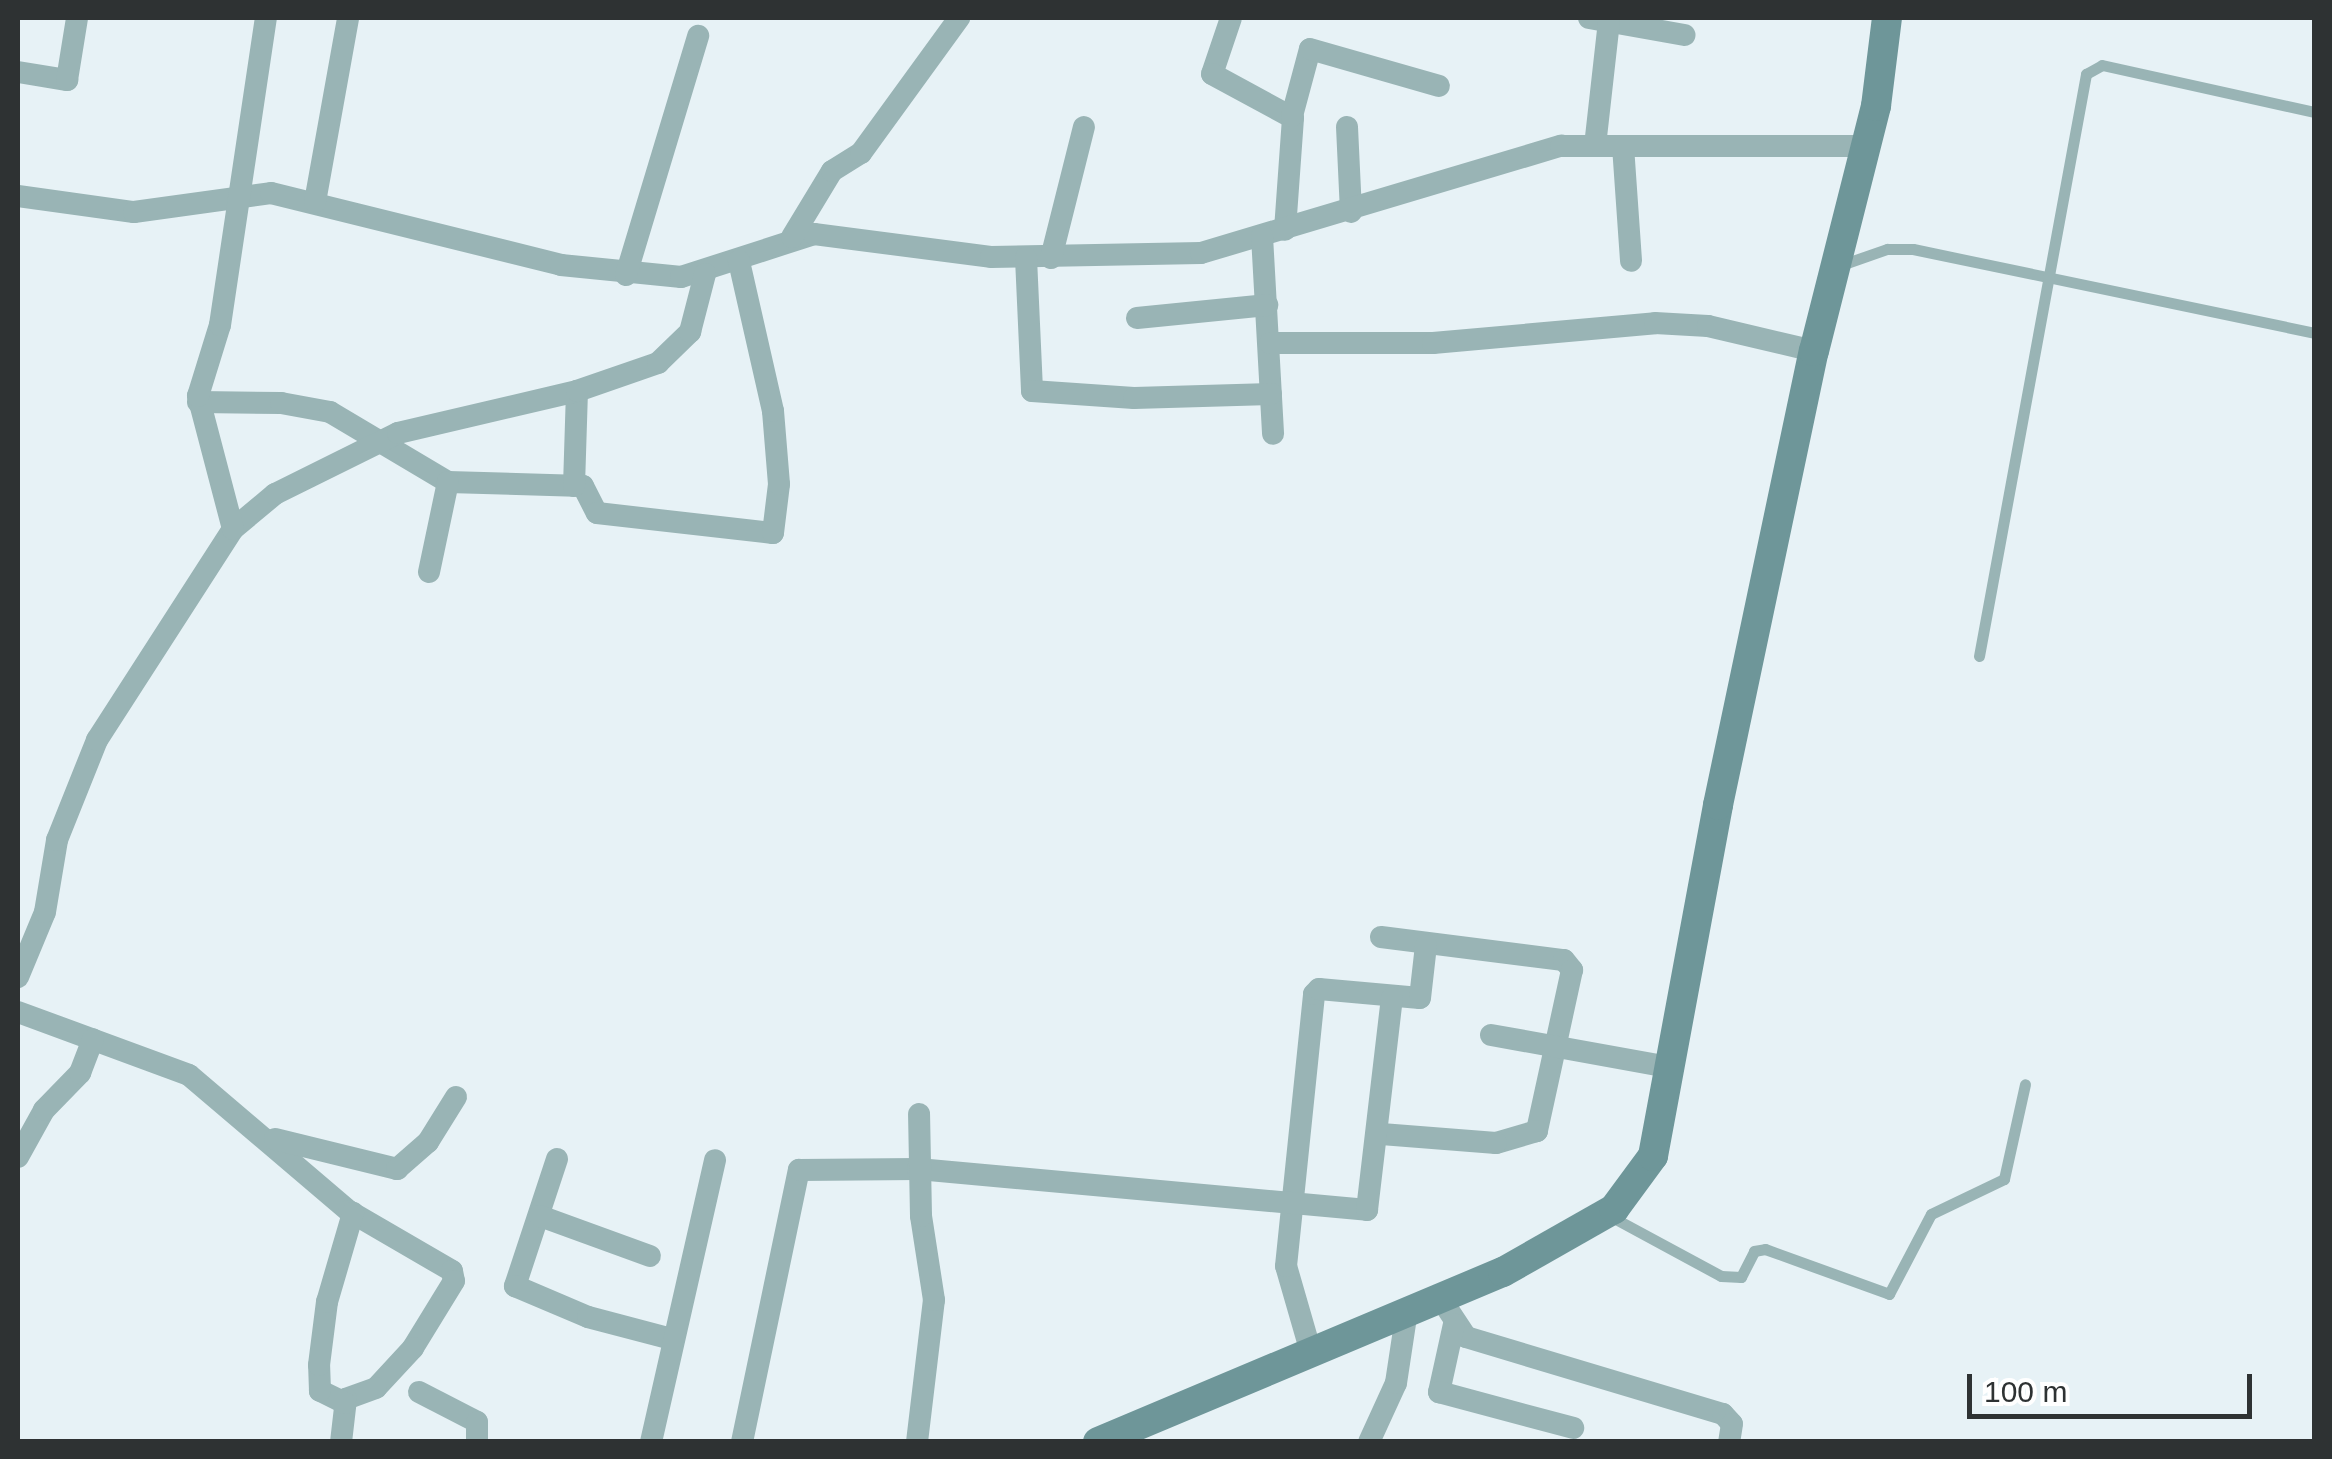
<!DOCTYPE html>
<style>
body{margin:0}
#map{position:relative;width:2332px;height:1459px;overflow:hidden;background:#e7f2f6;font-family:Helvetica,sans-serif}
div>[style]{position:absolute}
.lane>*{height:11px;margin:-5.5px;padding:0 5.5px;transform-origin:5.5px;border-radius:5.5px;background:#99b4b5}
.street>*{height:22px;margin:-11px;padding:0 11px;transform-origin:11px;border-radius:11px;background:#99b4b5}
.secondary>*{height:30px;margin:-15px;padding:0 15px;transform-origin:15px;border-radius:15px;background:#6e9699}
span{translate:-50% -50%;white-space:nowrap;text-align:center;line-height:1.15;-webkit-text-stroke:10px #fff;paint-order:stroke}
.frame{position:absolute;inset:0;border:20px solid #2e3233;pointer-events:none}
.scale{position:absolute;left:1967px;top:1374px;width:285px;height:45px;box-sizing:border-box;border:5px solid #2e3233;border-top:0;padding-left:12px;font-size:30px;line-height:35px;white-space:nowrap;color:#2e3233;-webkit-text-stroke:8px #fff;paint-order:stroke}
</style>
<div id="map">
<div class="lane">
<i style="left:1841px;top:265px;width:49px;rotate:-19.2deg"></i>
<i style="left:1887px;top:249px;width:26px"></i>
<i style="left:1913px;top:249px;width:410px;rotate:11.8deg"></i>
<i style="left:1979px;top:656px;width:592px;rotate:-79.58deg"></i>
<i style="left:2086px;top:74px;width:18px;rotate:-29deg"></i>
<i style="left:2102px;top:65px;width:217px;rotate:12.5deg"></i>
<i style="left:1610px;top:1216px;width:126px;rotate:28.4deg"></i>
<i style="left:1721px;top:1276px;width:20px;rotate:3deg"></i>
<i style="left:1741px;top:1277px;width:29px;rotate:-63deg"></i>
<i style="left:1754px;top:1251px;width:11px;rotate:-10deg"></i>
<i style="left:1765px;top:1249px;width:132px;rotate:19.9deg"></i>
<i style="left:1889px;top:1294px;width:90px;rotate:-62.3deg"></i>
<i style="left:1931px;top:1214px;width:81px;rotate:-25.6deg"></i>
<i style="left:2004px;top:1179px;width:97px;rotate:-77.5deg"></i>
</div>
<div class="street">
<i style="left:1231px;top:18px;width:59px;rotate:108.7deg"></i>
<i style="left:1212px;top:74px;width:92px;rotate:28.5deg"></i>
<i style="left:1293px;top:118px;width:112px;rotate:94.1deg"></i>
<i style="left:1589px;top:18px;width:97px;rotate:10.1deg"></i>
<i style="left:18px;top:72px;width:50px;rotate:9.3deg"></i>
<i style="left:67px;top:80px;width:63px;rotate:-80.8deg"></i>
<i style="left:1292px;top:116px;width:69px;rotate:-75deg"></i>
<i style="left:1310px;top:49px;width:134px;rotate:16deg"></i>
<i style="left:1347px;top:127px;width:85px;rotate:87.3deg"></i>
<i style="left:1595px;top:146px;width:125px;rotate:-83.6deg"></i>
<i style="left:1623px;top:146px;width:115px;rotate:86deg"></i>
<i style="left:18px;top:196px;width:117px;rotate:7.9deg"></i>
<i style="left:134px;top:212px;width:138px;rotate:-7.9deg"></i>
<i style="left:271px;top:193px;width:299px;rotate:13.9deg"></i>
<i style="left:561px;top:265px;width:121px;rotate:5.7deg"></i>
<i style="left:681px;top:277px;width:140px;rotate:-17.9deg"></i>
<i style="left:814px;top:234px;width:178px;rotate:7.4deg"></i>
<i style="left:991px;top:257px;width:210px;rotate:-1.1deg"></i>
<i style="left:1201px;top:253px;width:376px;rotate:-16.6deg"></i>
<i style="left:1561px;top:146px;width:305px"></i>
<i style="left:315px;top:202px;width:187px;rotate:-79.8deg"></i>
<i style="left:1262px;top:236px;width:198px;rotate:86.8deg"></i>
<i style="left:792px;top:237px;width:77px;rotate:-58.8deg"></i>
<i style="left:832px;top:171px;width:34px;rotate:-32deg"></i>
<i style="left:861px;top:153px;width:167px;rotate:-54deg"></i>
<i style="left:1026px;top:258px;width:133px;rotate:87.4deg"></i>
<i style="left:1032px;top:391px;width:102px;rotate:3.9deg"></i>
<i style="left:1134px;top:398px;width:137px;rotate:-1.7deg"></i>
<i style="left:1051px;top:258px;width:135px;rotate:-75.9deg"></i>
<i style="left:626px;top:275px;width:250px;rotate:-73.2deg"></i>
<i style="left:1137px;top:318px;width:131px;rotate:-5.7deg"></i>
<i style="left:1270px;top:343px;width:163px"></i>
<i style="left:1433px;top:343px;width:223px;rotate:-5.1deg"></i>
<i style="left:1655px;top:323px;width:53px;rotate:3.2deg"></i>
<i style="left:1708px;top:326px;width:109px;rotate:13.3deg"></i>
<i style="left:198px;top:402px;width:83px;rotate:0.7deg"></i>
<i style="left:281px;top:403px;width:50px;rotate:10.4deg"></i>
<i style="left:330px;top:412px;width:137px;rotate:30.7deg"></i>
<i style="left:448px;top:482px;width:135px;rotate:1.7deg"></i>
<i style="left:583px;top:486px;width:30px;rotate:63deg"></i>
<i style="left:597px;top:513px;width:177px;rotate:6.5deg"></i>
<i style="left:773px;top:533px;width:49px;rotate:-83deg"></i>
<i style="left:779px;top:484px;width:73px;rotate:-94.7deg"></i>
<i style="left:773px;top:411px;width:154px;rotate:-102.8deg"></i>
<i style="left:574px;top:486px;width:95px;rotate:-88.2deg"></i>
<i style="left:233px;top:529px;width:55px;rotate:-39.8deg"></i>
<i style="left:275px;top:494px;width:137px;rotate:-26.4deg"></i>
<i style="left:398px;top:433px;width:184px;rotate:-13.2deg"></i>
<i style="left:577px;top:391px;width:86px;rotate:-19.1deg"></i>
<i style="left:658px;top:363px;width:45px;rotate:-44.1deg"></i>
<i style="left:690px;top:332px;width:60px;rotate:-75.5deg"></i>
<i style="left:429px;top:572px;width:92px;rotate:-78.1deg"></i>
<i style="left:1381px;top:937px;width:184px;rotate:7.2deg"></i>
<i style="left:1564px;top:960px;width:13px;rotate:51deg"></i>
<i style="left:1572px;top:970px;width:165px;rotate:102.3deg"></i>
<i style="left:1537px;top:1131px;width:43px;rotate:163.7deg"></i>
<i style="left:1496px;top:1143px;width:115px;rotate:-175.5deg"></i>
<i style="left:18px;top:977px;width:70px;rotate:-67.4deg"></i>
<i style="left:45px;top:912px;width:73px;rotate:-80.5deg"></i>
<i style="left:57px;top:840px;width:108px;rotate:-68.2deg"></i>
<i style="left:97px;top:740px;width:251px;rotate:-57.2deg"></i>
<i style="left:233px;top:529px;width:138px;rotate:-104.7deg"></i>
<i style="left:198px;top:396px;width:74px;rotate:-72.8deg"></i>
<i style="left:220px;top:325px;width:310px;rotate:-81.5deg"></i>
<i style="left:18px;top:1012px;width:182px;rotate:20.2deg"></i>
<i style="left:189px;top:1075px;width:210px;rotate:40.4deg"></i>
<i style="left:349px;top:1211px;width:119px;rotate:30.2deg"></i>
<i style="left:452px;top:1271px;width:10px;rotate:79deg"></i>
<i style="left:454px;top:1281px;width:79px;rotate:121.5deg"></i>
<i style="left:413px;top:1348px;width:54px;rotate:132.8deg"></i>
<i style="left:376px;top:1388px;width:32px;rotate:160deg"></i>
<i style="left:346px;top:1399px;width:43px;rotate:96.6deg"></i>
<i style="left:1491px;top:1035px;width:181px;rotate:10.2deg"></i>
<i style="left:275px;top:1139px;width:126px;rotate:13.8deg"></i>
<i style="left:397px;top:1169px;width:41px;rotate:-41.1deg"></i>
<i style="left:428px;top:1142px;width:53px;rotate:-58.1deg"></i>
<i style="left:18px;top:1157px;width:54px;rotate:-61deg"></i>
<i style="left:44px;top:1110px;width:52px;rotate:-45.8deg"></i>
<i style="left:80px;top:1073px;width:36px;rotate:-69deg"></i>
<i style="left:557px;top:1159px;width:134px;rotate:108.3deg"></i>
<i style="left:515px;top:1286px;width:79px;rotate:23deg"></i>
<i style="left:588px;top:1317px;width:86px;rotate:14.8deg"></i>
<i style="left:540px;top:1216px;width:117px;rotate:20deg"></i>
<i style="left:1439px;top:1296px;width:49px;rotate:56.6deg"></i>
<i style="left:1466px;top:1337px;width:268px;rotate:16.7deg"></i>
<i style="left:1723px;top:1414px;width:13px;rotate:48deg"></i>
<i style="left:1732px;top:1424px;width:18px;rotate:99deg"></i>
<i style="left:1454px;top:1324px;width:70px;rotate:102.4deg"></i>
<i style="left:1439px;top:1392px;width:139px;rotate:15deg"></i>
<i style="left:1310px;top:1349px;width:86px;rotate:-106.1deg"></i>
<i style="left:1286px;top:1266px;width:273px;rotate:-84.1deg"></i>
<i style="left:1314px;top:994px;width:7px;rotate:-45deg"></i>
<i style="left:1319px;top:989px;width:101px;rotate:5.1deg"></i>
<i style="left:1420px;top:998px;width:53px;rotate:-83.5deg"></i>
<i style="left:419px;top:1392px;width:65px;rotate:27.3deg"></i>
<i style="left:477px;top:1422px;width:20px;rotate:90deg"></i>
<i style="left:345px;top:1403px;width:28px;rotate:-154deg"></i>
<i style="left:320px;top:1391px;width:26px;rotate:-92deg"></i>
<i style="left:319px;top:1365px;width:64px;rotate:-82.8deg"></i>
<i style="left:327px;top:1302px;width:93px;rotate:-73.7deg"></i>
<i style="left:651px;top:1442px;width:289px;rotate:-77.2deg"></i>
<i style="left:742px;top:1442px;width:278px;rotate:-78.2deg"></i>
<i style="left:799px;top:1170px;width:119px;rotate:-0.5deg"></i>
<i style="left:918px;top:1169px;width:451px;rotate:5.2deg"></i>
<i style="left:1367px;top:1210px;width:213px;rotate:-83.3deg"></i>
<i style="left:917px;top:1442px;width:143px;rotate:-83.2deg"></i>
<i style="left:934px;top:1300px;width:85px;rotate:-98.8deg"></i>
<i style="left:921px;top:1216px;width:102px;rotate:-91.1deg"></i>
<i style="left:1369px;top:1442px;width:65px;rotate:-65.4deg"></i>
<i style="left:1396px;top:1383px;width:74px;rotate:-81.4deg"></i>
</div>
<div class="secondary">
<i style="left:1098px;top:1442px;width:439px;rotate:-22.8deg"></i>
<i style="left:1503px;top:1272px;width:128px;rotate:-29.6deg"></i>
<i style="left:1614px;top:1209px;width:66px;rotate:-53.7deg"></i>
<i style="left:1653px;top:1156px;width:357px;rotate:-79.5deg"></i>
<i style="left:1718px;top:805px;width:464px;rotate:-78.1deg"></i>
<i style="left:1814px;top:351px;width:253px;rotate:-75.8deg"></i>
<i style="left:1876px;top:106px;width:89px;rotate:-82.9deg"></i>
</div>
<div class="frame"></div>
<div class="scale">100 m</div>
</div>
